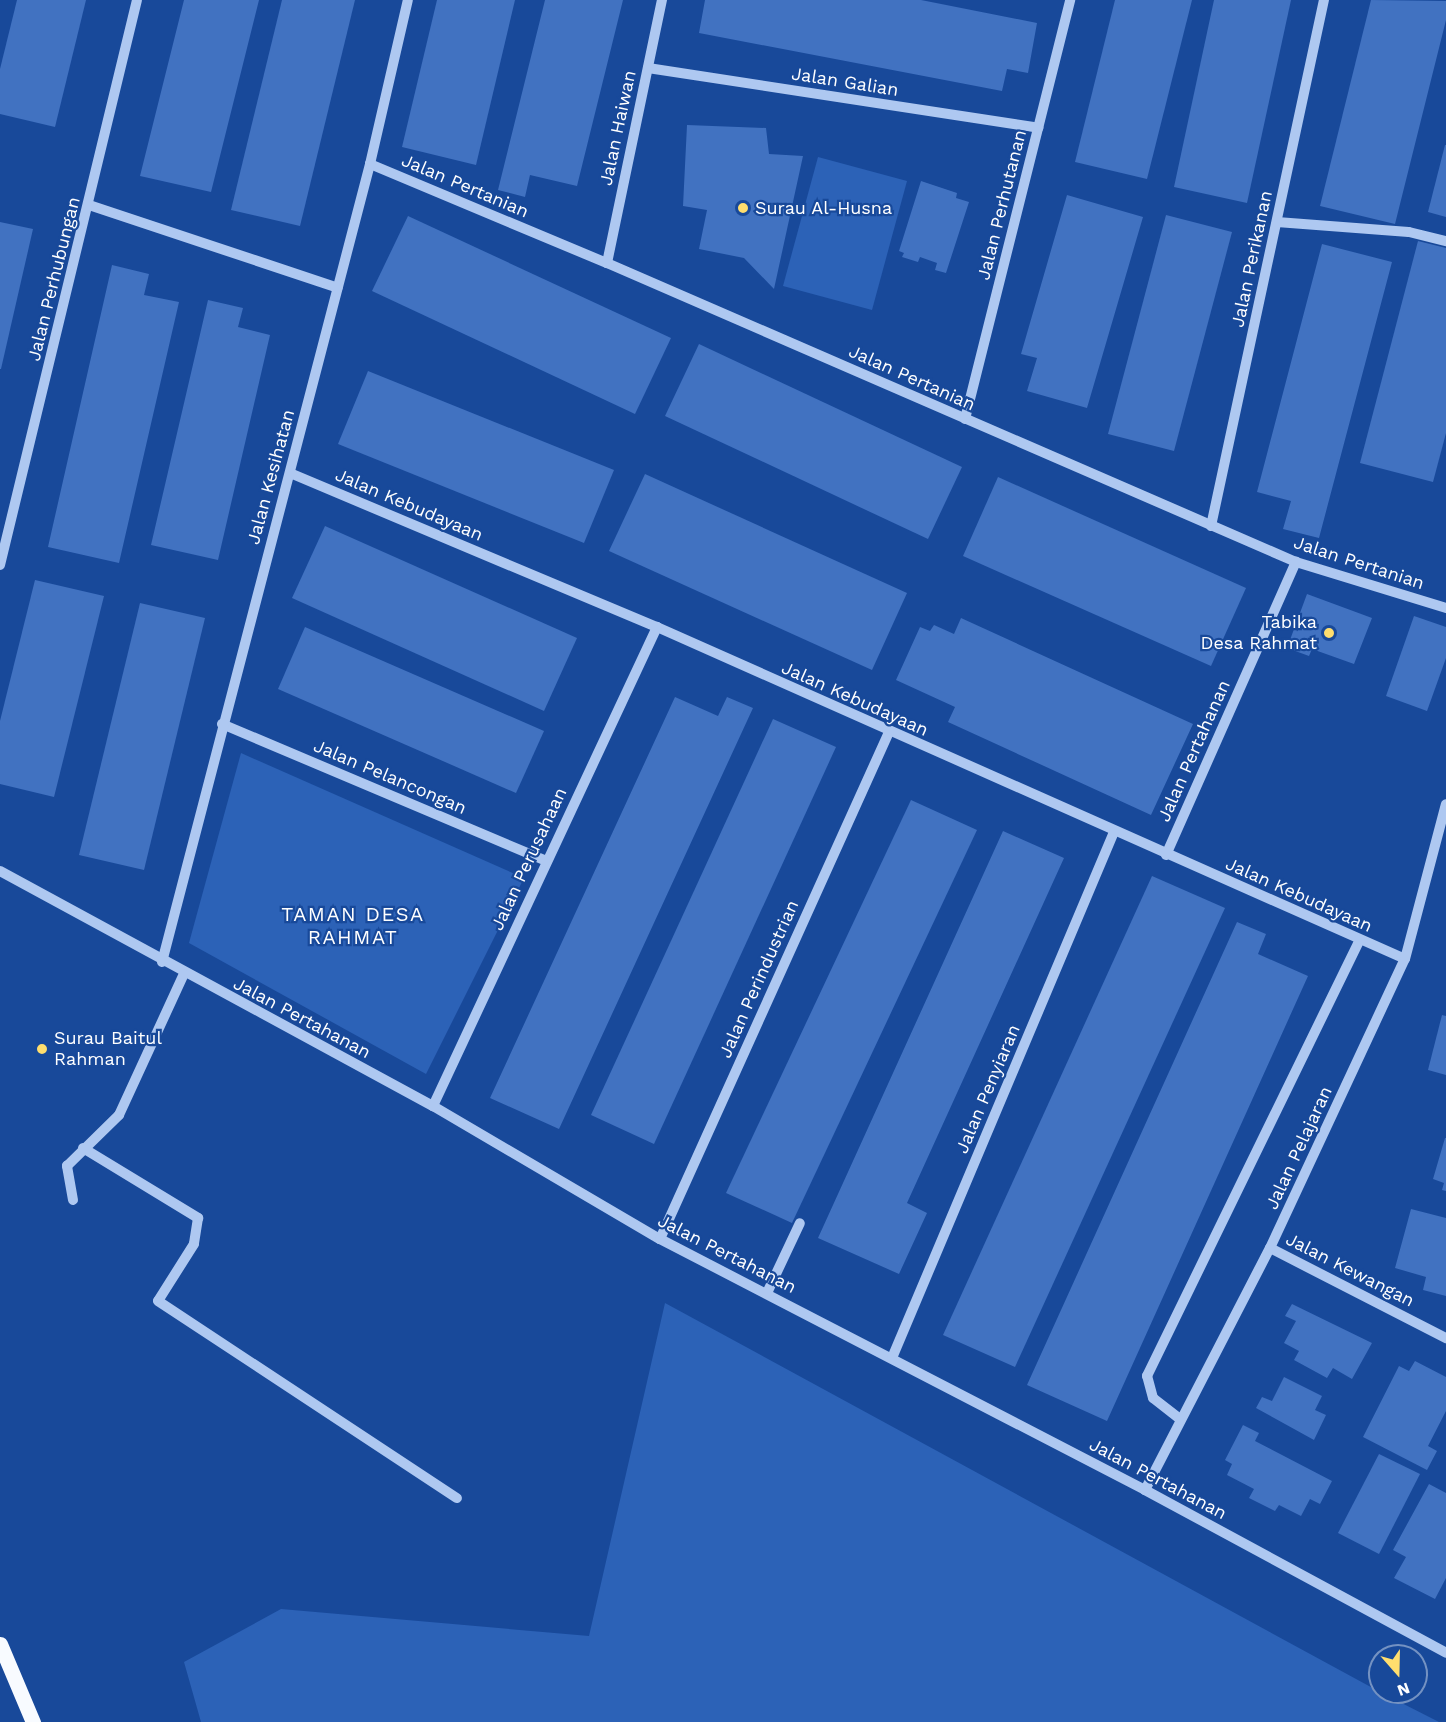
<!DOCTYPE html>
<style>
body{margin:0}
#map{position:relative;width:1446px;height:1722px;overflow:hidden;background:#18499a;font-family:"Work Sans",sans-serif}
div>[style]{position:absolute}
.green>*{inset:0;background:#2c62b7}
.building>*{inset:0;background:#4172c1}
.minor>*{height:10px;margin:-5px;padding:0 5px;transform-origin:5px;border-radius:5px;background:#aec8f1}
.major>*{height:15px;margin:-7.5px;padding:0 7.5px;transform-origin:7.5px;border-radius:7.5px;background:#f8fbff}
.dots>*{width:16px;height:16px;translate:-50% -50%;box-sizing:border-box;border:3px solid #18499a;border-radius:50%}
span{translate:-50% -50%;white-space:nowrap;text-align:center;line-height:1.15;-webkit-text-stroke:4.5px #18499a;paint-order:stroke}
.street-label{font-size:18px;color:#fff}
.poi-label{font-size:18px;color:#fff}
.left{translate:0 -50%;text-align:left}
.right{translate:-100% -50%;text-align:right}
.neighbourhood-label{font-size:20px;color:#fff;letter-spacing:1.5px}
.north{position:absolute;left:1368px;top:1644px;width:60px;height:60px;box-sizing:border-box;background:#18499a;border:2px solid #7492c2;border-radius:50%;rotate:160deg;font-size:16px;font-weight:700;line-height:24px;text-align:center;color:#fff}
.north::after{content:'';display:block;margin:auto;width:21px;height:27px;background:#ffde6e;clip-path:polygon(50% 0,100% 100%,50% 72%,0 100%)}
</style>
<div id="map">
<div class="green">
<i style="clip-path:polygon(818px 157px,907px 181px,872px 310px,783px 286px)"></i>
<i style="clip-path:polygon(241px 753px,524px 878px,426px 1074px,189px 943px)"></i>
<i style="clip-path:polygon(665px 1303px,1380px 1692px,1439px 1722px,201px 1722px,184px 1662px,281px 1609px,589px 1636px)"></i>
</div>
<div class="building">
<i style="clip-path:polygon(17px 0,86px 0,55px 127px,0 114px,0 69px)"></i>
<i style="clip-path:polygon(184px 0,259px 0,211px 192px,140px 176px)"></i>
<i style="clip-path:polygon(282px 0,355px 0,300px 226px,231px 210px)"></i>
<i style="clip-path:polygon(437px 0,515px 0,476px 165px,402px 147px)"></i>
<i style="clip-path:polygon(545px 0,623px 0,577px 186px,530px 175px,525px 197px,498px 190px)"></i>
<i style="clip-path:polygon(705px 0,921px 0,1037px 23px,1028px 73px,1007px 69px,1002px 91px,699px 33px)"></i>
<i style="clip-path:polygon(1115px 0,1192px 0,1147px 179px,1075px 162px)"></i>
<i style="clip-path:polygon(1214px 0,1291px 0,1247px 203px,1174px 187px)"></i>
<i style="clip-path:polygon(1371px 0,1446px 1px,1446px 20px,1395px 224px,1320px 206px)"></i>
<i style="clip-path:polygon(687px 125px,766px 128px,769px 154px,803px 156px,774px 289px,744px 258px,699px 249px,707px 210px,683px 206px)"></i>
<i style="clip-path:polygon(1445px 145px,1446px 145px,1446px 217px,1428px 212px)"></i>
<i style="clip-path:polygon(921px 181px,957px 193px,956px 198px,969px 202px,946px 273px,935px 270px,937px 263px,920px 257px,918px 262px,902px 257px,904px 253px,899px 251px)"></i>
<i style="clip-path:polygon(1067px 195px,1143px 217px,1087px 408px,1027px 391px,1037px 358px,1021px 354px)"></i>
<i style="clip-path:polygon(1166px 215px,1232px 232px,1174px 451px,1108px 434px)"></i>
<i style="clip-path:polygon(408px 216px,671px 338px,635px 414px,372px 291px)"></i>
<i style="clip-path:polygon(0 222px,33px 229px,1px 369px,0 369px)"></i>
<i style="clip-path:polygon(1418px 241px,1446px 248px,1446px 433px,1433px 482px,1360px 463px)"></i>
<i style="clip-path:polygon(1322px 244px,1392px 262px,1319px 538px,1283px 529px,1291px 501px,1257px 492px)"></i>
<i style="clip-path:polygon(112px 265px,149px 274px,144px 295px,179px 302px,119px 563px,48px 547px)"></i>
<i style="clip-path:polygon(208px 300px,243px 308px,238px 327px,270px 335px,218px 560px,151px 545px)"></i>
<i style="clip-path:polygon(699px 344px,962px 467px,928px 539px,665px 416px)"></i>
<i style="clip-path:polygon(368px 371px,614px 470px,584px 543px,338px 444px)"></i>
<i style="clip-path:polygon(645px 474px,907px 593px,872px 670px,609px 551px)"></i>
<i style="clip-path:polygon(998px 477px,1246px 588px,1211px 666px,963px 556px)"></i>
<i style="clip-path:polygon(325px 526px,577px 638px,544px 711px,292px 598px)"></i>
<i style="clip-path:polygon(35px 580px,104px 596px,54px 797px,0 784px,0 721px)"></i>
<i style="clip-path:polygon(1307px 594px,1372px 618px,1354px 664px,1312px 649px,1309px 656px,1287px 648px)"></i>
<i style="clip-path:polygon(140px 603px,205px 618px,144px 870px,79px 855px)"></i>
<i style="clip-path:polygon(1414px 616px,1446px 627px,1446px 658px,1427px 711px,1386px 696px)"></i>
<i style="clip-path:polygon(961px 618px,1193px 724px,1151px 815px,948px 722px,955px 707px,896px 680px,920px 627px,930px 631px,934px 625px,954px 634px)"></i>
<i style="clip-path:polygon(305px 627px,544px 731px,516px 793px,278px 689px)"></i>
<i style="clip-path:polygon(675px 697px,718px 716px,727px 697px,753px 708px,559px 1129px,490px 1098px)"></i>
<i style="clip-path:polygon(773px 719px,836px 747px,654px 1144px,591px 1115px)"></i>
<i style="clip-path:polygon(911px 800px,977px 830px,792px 1223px,726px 1193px)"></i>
<i style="clip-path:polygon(1003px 831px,1064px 858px,907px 1203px,927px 1213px,899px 1274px,818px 1238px)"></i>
<i style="clip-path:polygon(1152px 876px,1225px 908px,1015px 1367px,943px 1335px)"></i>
<i style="clip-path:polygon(1237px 922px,1266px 934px,1258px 954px,1308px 976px,1107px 1421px,1027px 1385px)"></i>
<i style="clip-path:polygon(1442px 1015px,1446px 1016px,1446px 1075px,1428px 1070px)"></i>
<i style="clip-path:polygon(1445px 1138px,1446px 1138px,1446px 1191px,1442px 1190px,1444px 1183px,1433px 1179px)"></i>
<i style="clip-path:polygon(1411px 1209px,1446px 1218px,1446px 1296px,1423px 1290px,1426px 1277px,1395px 1268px)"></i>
<i style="clip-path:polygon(1292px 1304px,1372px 1343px,1352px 1379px,1333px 1368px,1327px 1378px,1294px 1360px,1299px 1351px,1284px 1343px,1296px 1321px,1285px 1316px)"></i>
<i style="clip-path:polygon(1415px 1361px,1446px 1377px,1446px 1411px,1428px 1446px,1437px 1451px,1427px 1470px,1363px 1437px,1399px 1366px,1409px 1371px)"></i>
<i style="clip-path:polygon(1284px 1377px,1322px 1396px,1315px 1410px,1326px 1415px,1314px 1440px,1256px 1408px,1262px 1397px,1272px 1401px)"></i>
<i style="clip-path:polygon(1243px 1425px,1259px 1433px,1255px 1441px,1332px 1481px,1320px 1504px,1310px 1499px,1301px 1516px,1279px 1505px,1275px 1511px,1249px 1498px,1254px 1489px,1227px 1475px,1232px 1464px,1225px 1460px)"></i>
<i style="clip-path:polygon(1379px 1454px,1420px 1474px,1379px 1554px,1338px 1533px)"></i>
<i style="clip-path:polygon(1429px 1484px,1446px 1493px,1446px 1578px,1435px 1599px,1394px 1578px,1406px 1557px,1393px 1550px)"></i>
</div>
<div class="minor">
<i style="left:648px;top:68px;width:395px;rotate:8.7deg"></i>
<i style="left:370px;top:164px;width:257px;rotate:22.7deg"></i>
<i style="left:607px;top:263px;width:751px;rotate:23.46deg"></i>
<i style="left:1296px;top:562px;width:157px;rotate:17deg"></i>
<i style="left:89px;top:205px;width:262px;rotate:18.4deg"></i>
<i style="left:1277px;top:222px;width:132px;rotate:4.3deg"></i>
<i style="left:1409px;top:232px;width:38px;rotate:14deg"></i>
<i style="left:607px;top:263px;width:269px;rotate:-78.2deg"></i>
<i style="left:965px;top:419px;width:432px;rotate:-75.9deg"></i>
<i style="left:290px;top:473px;width:398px;rotate:22.8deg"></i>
<i style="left:657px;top:627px;width:818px;rotate:23.93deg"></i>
<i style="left:1211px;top:526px;width:538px;rotate:-77.88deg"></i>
<i style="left:0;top:565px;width:581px;rotate:-76.37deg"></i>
<i style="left:222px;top:724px;width:352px;rotate:22.9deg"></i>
<i style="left:1166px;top:855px;width:321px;rotate:-66.1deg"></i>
<i style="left:0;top:871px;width:493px;rotate:28.5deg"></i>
<i style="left:433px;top:1106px;width:263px;rotate:30.4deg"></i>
<i style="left:660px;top:1239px;width:546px;rotate:27.36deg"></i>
<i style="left:1145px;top:1490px;width:342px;rotate:28.4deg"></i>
<i style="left:162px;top:962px;width:825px;rotate:-75.39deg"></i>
<i style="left:370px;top:164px;width:168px;rotate:-77deg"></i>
<i style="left:433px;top:1106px;width:529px;rotate:-64.94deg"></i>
<i style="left:83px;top:1148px;width:135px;rotate:31.3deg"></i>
<i style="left:198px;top:1218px;width:26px;rotate:99deg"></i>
<i style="left:194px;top:1244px;width:67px;rotate:122.3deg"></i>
<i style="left:158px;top:1301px;width:358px;rotate:33.4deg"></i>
<i style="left:73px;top:1200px;width:35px;rotate:-100deg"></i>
<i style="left:67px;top:1166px;width:73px;rotate:-44.4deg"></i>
<i style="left:119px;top:1115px;width:155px;rotate:-65.3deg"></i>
<i style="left:660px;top:1239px;width:556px;rotate:-65.69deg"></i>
<i style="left:1270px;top:1248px;width:198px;rotate:27.1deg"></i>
<i style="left:767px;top:1293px;width:77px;rotate:-64.8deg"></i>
<i style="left:892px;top:1358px;width:571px;rotate:-67.12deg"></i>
<i style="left:1180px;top:1419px;width:34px;rotate:-142deg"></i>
<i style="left:1153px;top:1398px;width:23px;rotate:-105deg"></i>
<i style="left:1147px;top:1376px;width:485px;rotate:-64deg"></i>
<i style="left:1145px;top:1490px;width:272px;rotate:-62.7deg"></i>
<i style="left:1270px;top:1248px;width:319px;rotate:-65deg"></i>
<i style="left:1405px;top:959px;width:160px;rotate:-75.2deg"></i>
</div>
<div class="major">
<i style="left:0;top:1644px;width:85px;rotate:67.1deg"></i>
</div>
<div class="dots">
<i style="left:743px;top:208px;background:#ffde6e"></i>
<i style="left:1329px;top:633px;background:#ffde6e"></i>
<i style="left:42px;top:1049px;background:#ffde6e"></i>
</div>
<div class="street-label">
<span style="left:845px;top:82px;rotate:9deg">Jalan Galian</span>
<span style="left:618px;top:128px;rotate:-78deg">Jalan Haiwan</span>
<span style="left:465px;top:186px;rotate:23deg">Jalan Pertanian</span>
<span style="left:1002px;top:205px;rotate:-76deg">Jalan Perhutanan</span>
<span style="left:1252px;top:259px;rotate:-78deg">Jalan Perikanan</span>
<span style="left:54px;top:279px;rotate:-76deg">Jalan Perhubungan</span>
<span style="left:912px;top:378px;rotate:24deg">Jalan Pertanian</span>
<span style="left:271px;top:477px;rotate:-75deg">Jalan Kesihatan</span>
<span style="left:409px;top:505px;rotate:23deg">Jalan Kebudayaan</span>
<span style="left:1359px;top:563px;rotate:18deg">Jalan Pertanian</span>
<span style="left:855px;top:699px;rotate:24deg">Jalan Kebudayaan</span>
<span style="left:1194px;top:751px;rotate:-66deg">Jalan Pertahanan</span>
<span style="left:390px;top:777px;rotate:23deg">Jalan Pelancongan</span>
<span style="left:529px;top:859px;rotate:-65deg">Jalan Perusahaan</span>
<span style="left:1299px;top:895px;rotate:24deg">Jalan Kebudayaan</span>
<span style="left:759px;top:979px;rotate:-66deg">Jalan Perindustrian</span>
<span style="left:302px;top:1018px;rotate:28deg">Jalan Pertahanan</span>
<span style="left:988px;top:1089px;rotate:-67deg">Jalan Penyiaran</span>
<span style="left:1299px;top:1148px;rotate:-65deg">Jalan Pelajaran</span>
<span style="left:727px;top:1254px;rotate:27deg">Jalan Pertahanan</span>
<span style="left:1350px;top:1270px;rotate:27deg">Jalan Kewangan</span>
<span style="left:1158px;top:1479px;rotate:28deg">Jalan Pertahanan</span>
</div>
<div class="poi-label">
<span class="left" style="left:755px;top:208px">Surau Al-Husna</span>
<span class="right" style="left:1317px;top:633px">Tabika<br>Desa Rahmat</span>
<span class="left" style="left:54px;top:1049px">Surau Baitul<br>Rahman</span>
</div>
<div class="neighbourhood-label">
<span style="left:353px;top:926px">TAMAN DESA<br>RAHMAT</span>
</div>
<div class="north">N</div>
</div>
